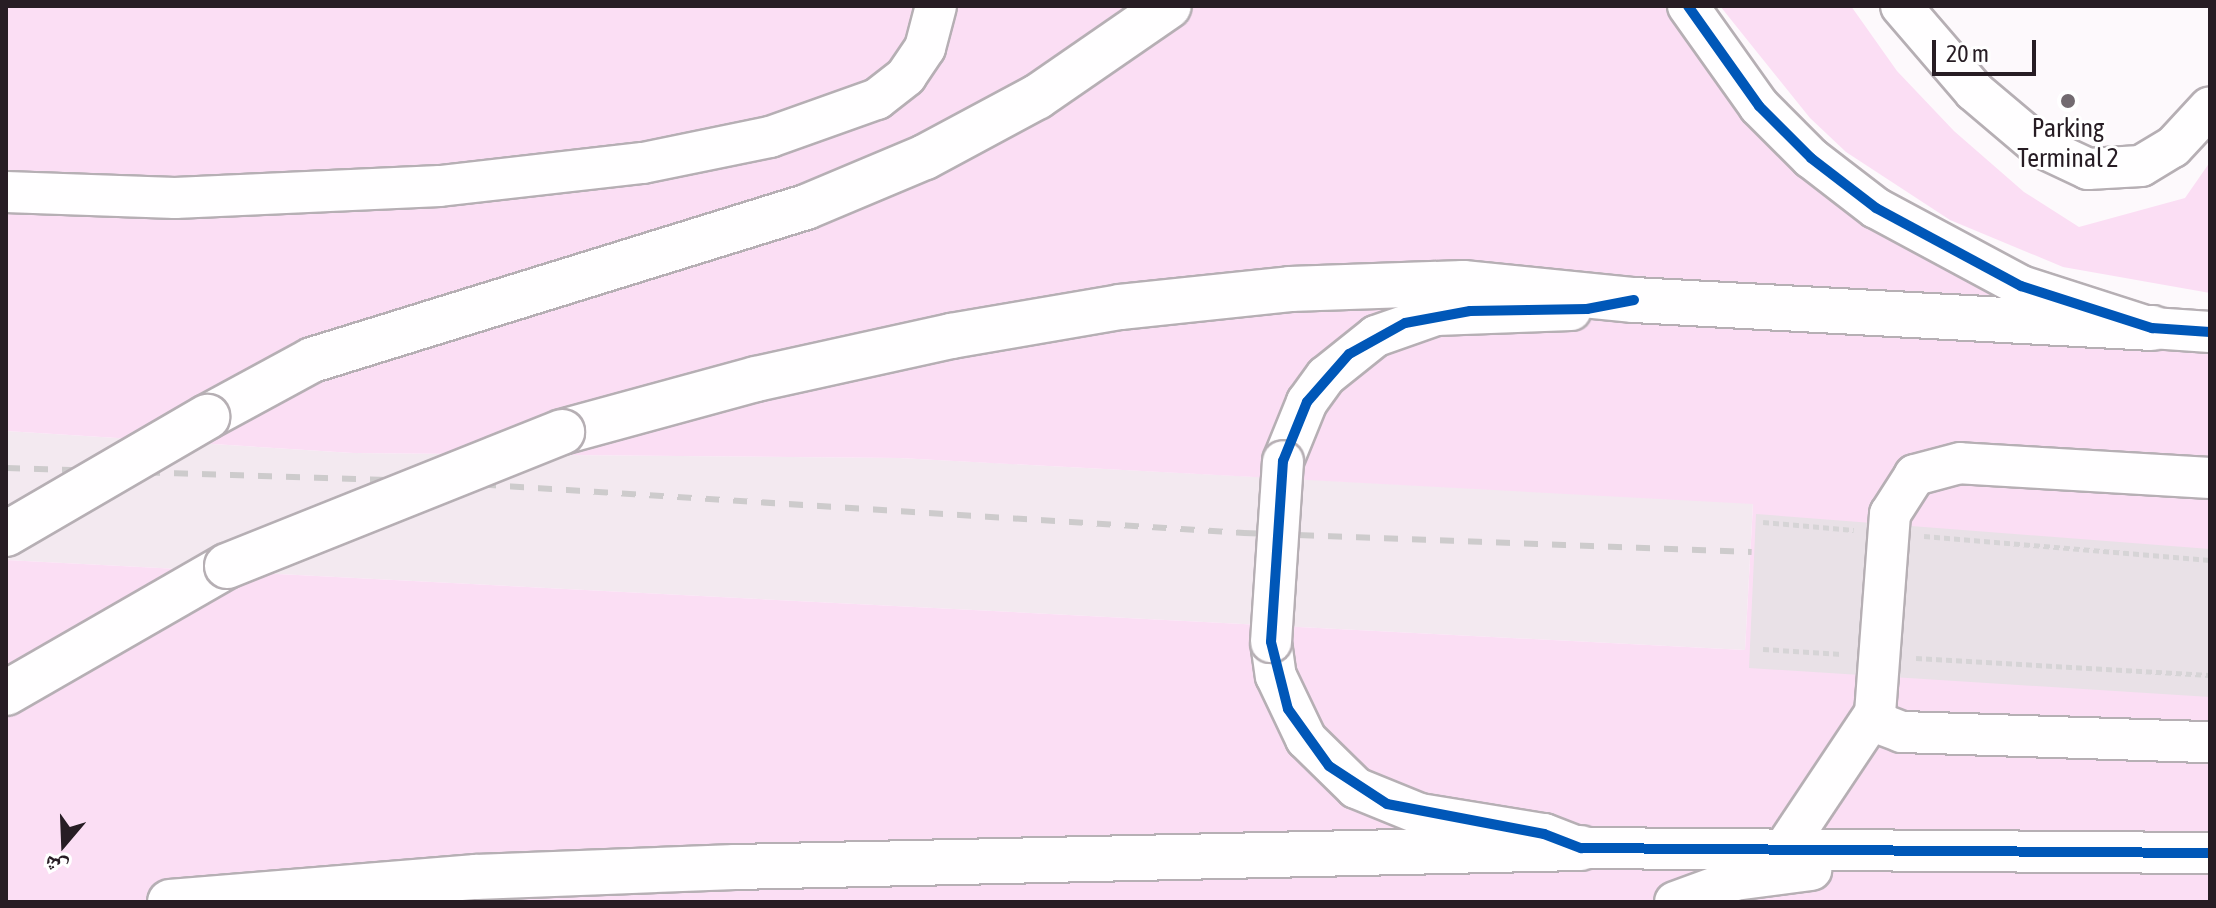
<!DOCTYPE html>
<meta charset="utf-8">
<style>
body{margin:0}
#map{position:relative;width:2216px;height:908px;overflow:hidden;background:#fdf9fc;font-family:"Asap Condensed","Noto Naskh Arabic",sans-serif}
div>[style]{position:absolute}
.built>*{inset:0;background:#f3e9f0}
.green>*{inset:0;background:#fbdef4}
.building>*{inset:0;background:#e9e1e7}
.path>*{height:5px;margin-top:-2.5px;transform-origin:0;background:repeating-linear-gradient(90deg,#d6d4d6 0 6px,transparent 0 10px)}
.roads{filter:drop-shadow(2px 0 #b6afb4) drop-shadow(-2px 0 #b6afb4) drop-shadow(0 2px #b6afb4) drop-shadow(0 -2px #b6afb4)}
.minor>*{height:40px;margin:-20px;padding:0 20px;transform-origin:20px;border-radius:20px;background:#fffeff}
.major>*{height:44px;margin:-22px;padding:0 22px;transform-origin:22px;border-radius:22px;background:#fffeff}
.rail>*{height:6px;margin-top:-3px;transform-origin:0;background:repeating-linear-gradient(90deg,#cdcbcc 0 14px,transparent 0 28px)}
.bridges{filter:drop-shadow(2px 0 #b6afb4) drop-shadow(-2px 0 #b6afb4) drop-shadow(0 2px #b6afb4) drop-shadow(0 -2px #b6afb4)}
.minor-bridge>*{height:40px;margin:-20px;padding:0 20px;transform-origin:20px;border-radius:20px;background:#fffeff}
.major-bridge>*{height:44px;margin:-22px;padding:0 22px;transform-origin:22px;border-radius:22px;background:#fffeff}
.cycleway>*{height:10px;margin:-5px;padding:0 5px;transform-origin:5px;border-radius:5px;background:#0057b8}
.dots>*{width:22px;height:22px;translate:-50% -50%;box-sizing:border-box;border:4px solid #fff;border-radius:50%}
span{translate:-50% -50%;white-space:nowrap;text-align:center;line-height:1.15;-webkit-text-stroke:6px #fff;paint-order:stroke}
.poi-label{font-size:26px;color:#271d24}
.frame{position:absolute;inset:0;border:8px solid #271d24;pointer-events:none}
.north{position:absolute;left:24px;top:804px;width:80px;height:80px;-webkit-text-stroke:6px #fff;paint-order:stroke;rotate:199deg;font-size:22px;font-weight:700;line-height:32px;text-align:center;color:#271d24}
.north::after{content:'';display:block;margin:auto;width:28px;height:36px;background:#271d24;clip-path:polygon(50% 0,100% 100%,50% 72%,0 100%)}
.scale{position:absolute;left:1932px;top:40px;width:104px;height:36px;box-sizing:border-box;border:4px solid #271d24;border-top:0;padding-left:10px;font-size:24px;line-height:28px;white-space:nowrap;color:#271d24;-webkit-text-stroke:6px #fff;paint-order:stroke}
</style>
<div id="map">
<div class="built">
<i style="clip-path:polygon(6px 431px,353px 453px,899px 458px,1753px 503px,1745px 650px,6px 560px)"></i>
</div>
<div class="green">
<i style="clip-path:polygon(6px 6px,1690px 6px,1741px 87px,1966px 260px,2210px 324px,2210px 902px,6px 902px,6px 560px,1745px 650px,1753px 504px,899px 458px,353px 453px,6px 431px)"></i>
<i style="clip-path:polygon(1720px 6px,1851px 6px,1897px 71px,1954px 131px,2024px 192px,2079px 227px,2185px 198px,2210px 162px,2210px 293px,2063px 267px,1950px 220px,1846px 152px,1810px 118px)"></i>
</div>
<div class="building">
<i style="clip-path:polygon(1756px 514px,2210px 549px,2210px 697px,1749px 668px)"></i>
</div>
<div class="path">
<i style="left:1763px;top:522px;width:91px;rotate:5deg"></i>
<i style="left:1924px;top:536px;width:287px;rotate:4.8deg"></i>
<i style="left:1763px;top:649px;width:79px;rotate:3.6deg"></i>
<i style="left:1916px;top:658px;width:294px;rotate:3.3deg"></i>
</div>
<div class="roads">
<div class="minor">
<i style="left:1688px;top:6px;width:123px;rotate:54.6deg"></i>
<i style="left:1759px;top:106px;width:74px;rotate:45deg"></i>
<i style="left:1811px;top:158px;width:82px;rotate:37.6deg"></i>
<i style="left:1876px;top:208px;width:165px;rotate:28.3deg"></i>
<i style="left:2021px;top:286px;width:138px;rotate:17.8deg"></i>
<i style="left:2152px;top:328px;width:58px;rotate:3.9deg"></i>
<i style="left:1901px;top:6px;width:112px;rotate:49.3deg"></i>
<i style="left:1974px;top:91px;width:85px;rotate:40.2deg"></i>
<i style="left:2039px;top:146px;width:54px;rotate:25.1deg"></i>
<i style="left:2088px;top:169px;width:53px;rotate:-3.2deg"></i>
<i style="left:2141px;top:166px;width:37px;rotate:-31deg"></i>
<i style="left:2173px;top:147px;width:54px;rotate:-47.2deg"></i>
<i style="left:6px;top:192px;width:169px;rotate:2deg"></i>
<i style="left:175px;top:198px;width:265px;rotate:-2.6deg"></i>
<i style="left:440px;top:186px;width:204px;rotate:-6.5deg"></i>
<i style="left:643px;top:163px;width:130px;rotate:-11.6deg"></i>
<i style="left:770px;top:137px;width:114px;rotate:-19.6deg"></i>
<i style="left:877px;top:99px;width:37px;rotate:-38deg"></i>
<i style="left:906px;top:76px;width:34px;rotate:-56deg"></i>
<i style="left:925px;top:48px;width:43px;rotate:-75.3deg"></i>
<i style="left:1283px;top:461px;width:64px;rotate:-67.9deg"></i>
<i style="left:1307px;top:402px;width:32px;rotate:-54deg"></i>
<i style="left:1326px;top:376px;width:64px;rotate:-38.7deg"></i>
<i style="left:1376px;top:336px;width:64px;rotate:-19.3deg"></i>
<i style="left:1436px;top:315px;width:135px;rotate:-2.1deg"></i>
<i style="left:2210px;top:478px;width:250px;rotate:-176.6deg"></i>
<i style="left:1960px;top:463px;width:47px;rotate:165.1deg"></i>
<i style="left:1915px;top:475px;width:46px;rotate:122.7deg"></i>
<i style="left:1890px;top:514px;width:200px;rotate:94.3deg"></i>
<i style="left:1875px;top:713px;width:13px;rotate:61deg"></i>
<i style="left:1881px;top:724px;width:22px;rotate:21deg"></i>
<i style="left:1902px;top:732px;width:308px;rotate:1.9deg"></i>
<i style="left:1271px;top:642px;width:34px;rotate:82deg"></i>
<i style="left:1276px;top:676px;width:70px;rotate:64.5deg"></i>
<i style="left:1306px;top:739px;width:70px;rotate:44.4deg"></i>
<i style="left:1356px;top:788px;width:69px;rotate:22.1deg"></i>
<i style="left:1420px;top:814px;width:126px;rotate:9.2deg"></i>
<i style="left:1544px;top:834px;width:40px;rotate:21deg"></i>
<i style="left:1581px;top:848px;width:629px;rotate:0.46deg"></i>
<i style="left:1785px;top:848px;width:162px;rotate:-56.3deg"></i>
<i style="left:1675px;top:902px;width:64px;rotate:-20.1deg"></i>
<i style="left:1735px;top:880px;width:77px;rotate:-7.5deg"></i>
</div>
<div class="major">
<i style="left:207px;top:417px;width:119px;rotate:-28.5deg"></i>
<i style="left:312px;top:360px;width:517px;rotate:-17.21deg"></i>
<i style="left:806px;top:207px;width:129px;rotate:-22.8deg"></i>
<i style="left:925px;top:157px;width:127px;rotate:-28.2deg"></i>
<i style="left:1037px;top:97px;width:160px;rotate:-34.6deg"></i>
<i style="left:562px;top:432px;width:201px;rotate:-15.3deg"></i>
<i style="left:756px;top:379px;width:200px;rotate:-12.4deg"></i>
<i style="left:951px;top:336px;width:171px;rotate:-9.7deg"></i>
<i style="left:1120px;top:307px;width:171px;rotate:-6deg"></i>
<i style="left:1290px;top:289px;width:173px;rotate:-2deg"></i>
<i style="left:1463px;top:283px;width:172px;rotate:5.7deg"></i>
<i style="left:1634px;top:300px;width:519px;rotate:3.09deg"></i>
<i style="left:6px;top:693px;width:255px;rotate:-29.9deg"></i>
<i style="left:170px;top:902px;width:307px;rotate:-4.7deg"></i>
<i style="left:476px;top:877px;width:259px;rotate:-2.2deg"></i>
<i style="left:735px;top:867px;width:846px;rotate:-1.29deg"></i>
</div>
</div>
<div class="rail">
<i style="left:6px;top:468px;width:420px;rotate:1.8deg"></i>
<i style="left:426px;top:481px;width:820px;rotate:3.64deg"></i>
<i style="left:1244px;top:533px;width:508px;rotate:2.14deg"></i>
</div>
<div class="bridges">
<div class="minor-bridge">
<i style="left:1271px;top:642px;width:181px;rotate:-86.2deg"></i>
</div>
<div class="major-bridge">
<i style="left:6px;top:534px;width:233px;rotate:-30.2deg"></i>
<i style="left:227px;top:566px;width:361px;rotate:-21.8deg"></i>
</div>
</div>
<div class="cycleway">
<i style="left:1688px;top:6px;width:123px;rotate:54.6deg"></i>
<i style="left:1759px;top:106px;width:74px;rotate:45deg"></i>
<i style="left:1811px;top:158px;width:82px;rotate:37.6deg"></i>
<i style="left:1876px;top:208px;width:165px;rotate:28.3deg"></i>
<i style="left:2021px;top:286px;width:138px;rotate:17.8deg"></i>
<i style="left:2152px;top:328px;width:58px;rotate:3.9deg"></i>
<i style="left:1634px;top:300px;width:48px;rotate:169.2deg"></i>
<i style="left:1587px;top:309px;width:117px;rotate:179deg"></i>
<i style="left:1470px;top:311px;width:66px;rotate:169.5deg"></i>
<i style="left:1405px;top:323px;width:64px;rotate:151deg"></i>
<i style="left:1349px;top:354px;width:64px;rotate:131.2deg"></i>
<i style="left:1307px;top:402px;width:64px;rotate:112.1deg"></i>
<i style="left:1283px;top:461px;width:181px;rotate:93.8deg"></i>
<i style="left:1271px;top:642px;width:69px;rotate:75.8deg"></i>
<i style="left:1288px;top:709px;width:70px;rotate:54.3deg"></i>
<i style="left:1329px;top:766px;width:69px;rotate:33.2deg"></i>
<i style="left:1387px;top:804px;width:160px;rotate:10.8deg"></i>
<i style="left:1544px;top:834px;width:40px;rotate:21deg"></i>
<i style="left:1581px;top:848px;width:629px;rotate:0.46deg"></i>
</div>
<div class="dots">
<i style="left:2068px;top:101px;background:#726a70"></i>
</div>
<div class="poi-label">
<span style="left:2068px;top:144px">Parking<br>Terminal 2</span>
</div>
<div class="frame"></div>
<div class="north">ش</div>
<div class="scale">20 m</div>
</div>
